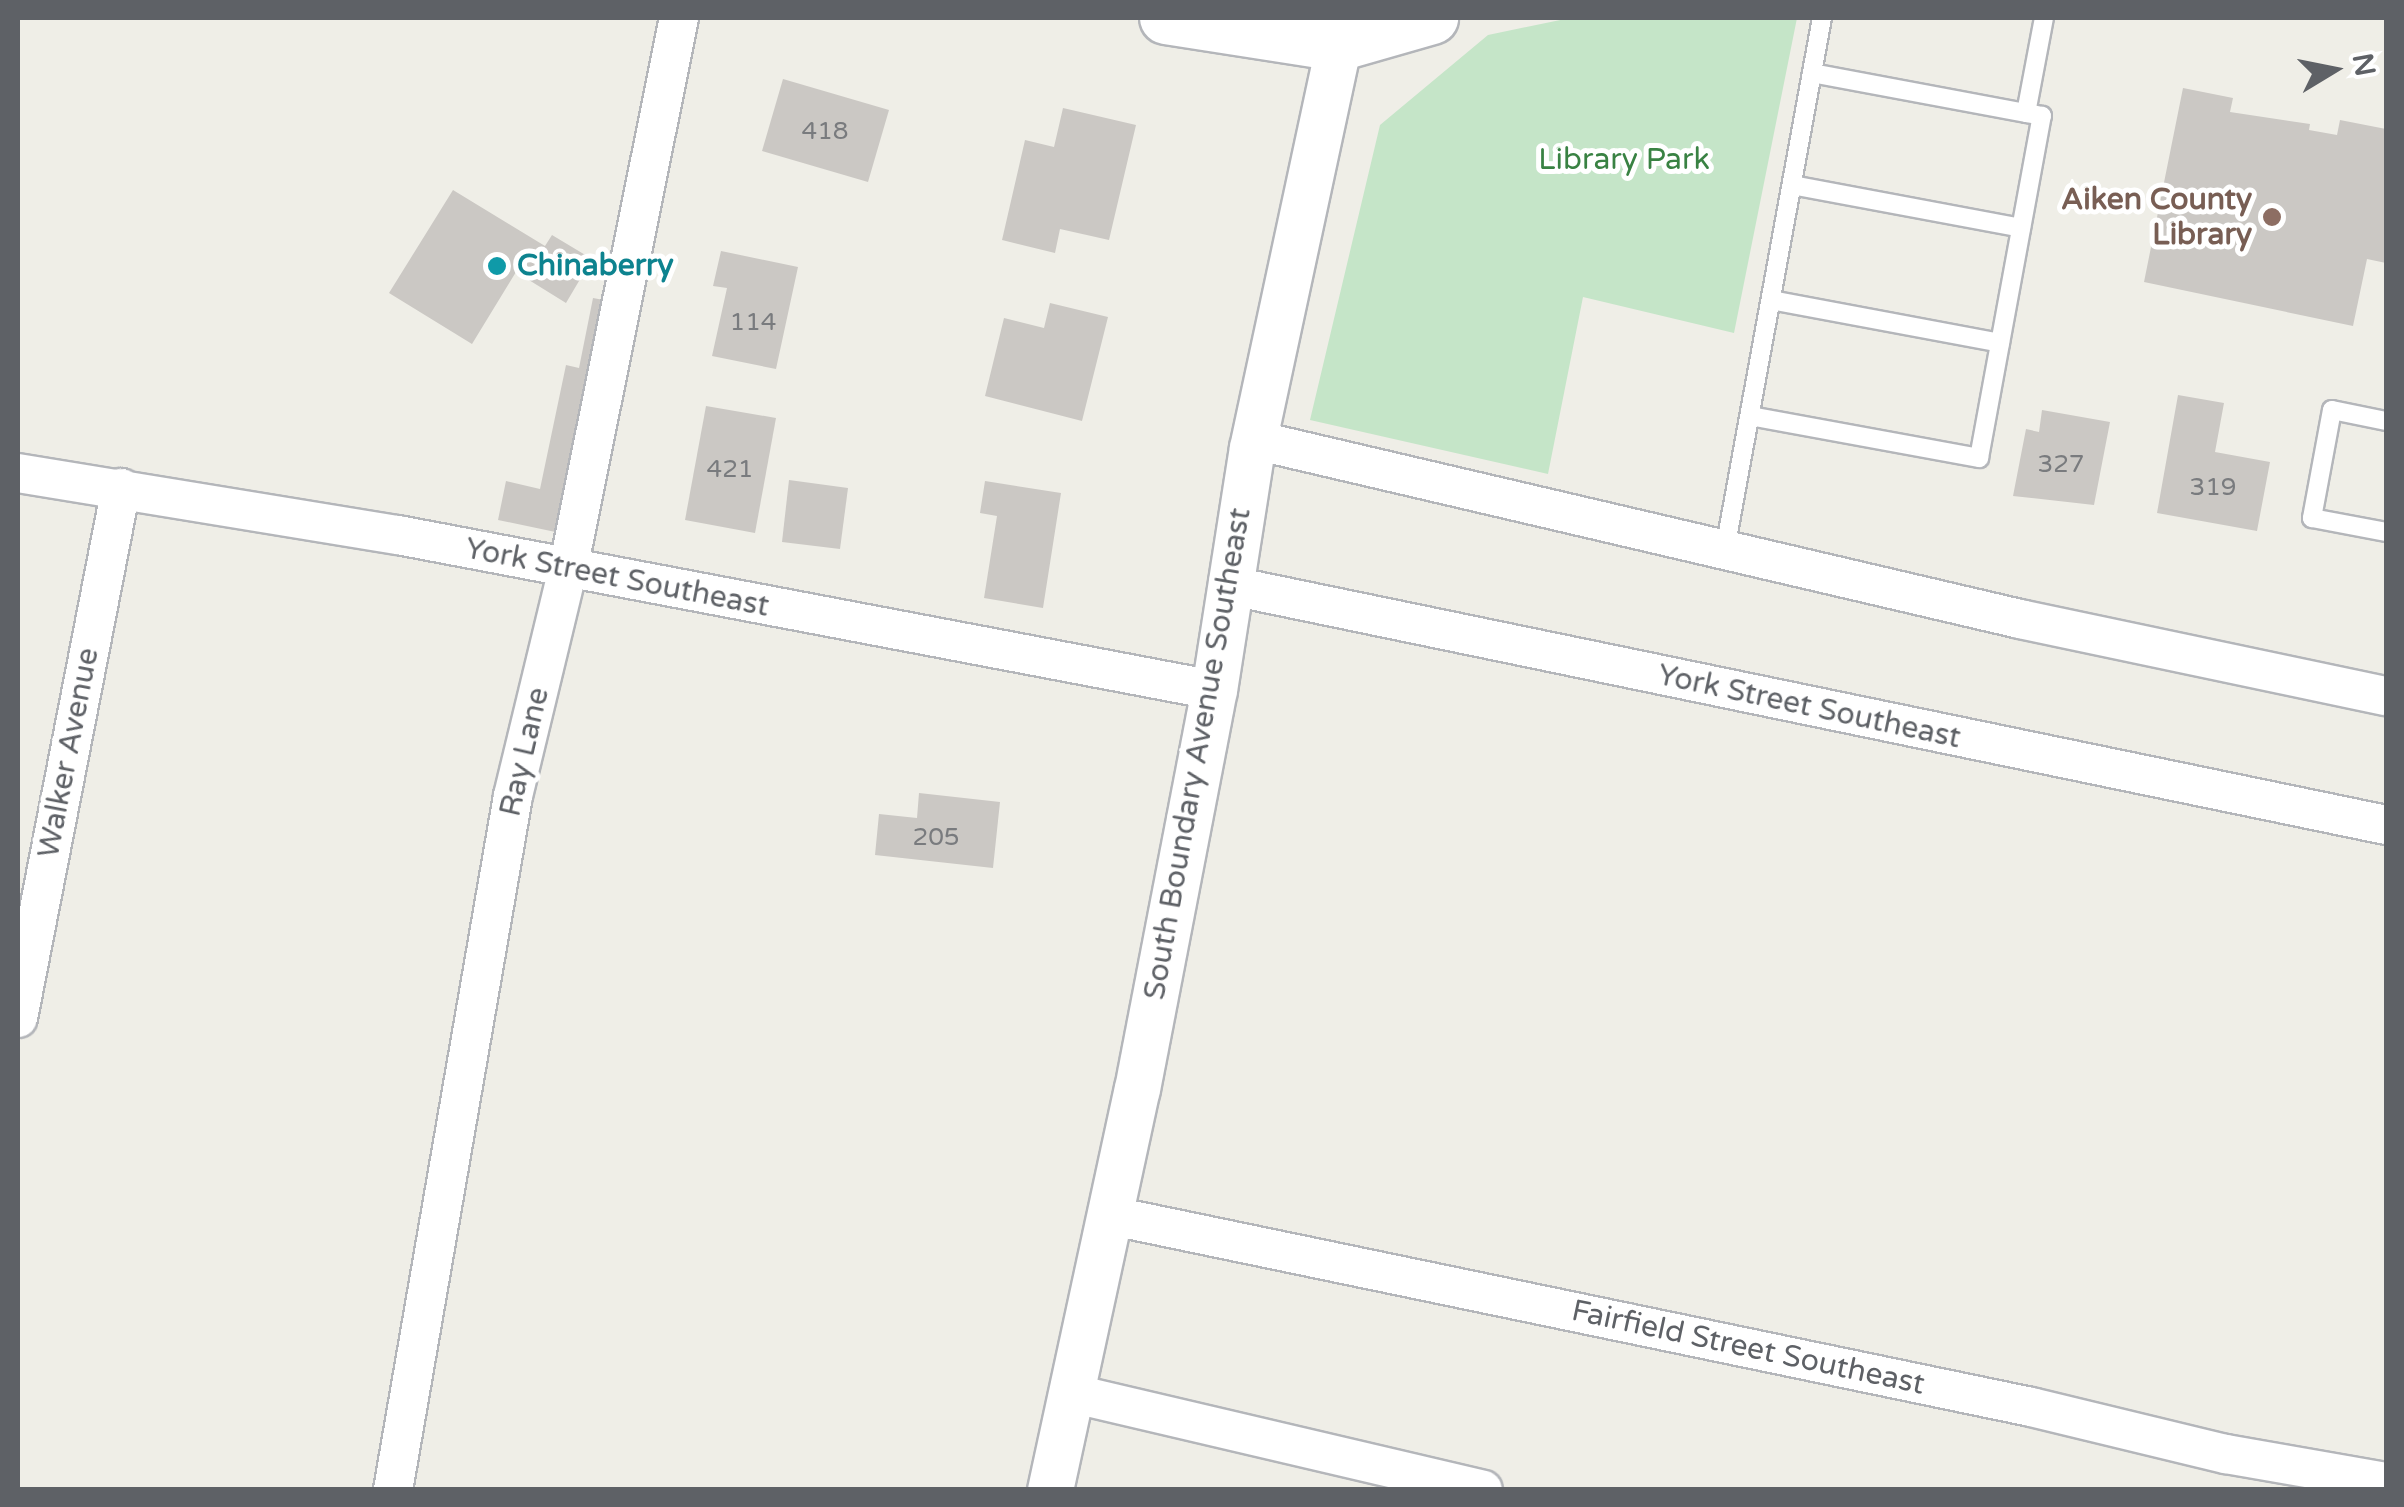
<!DOCTYPE html>
<style>
body{margin:0}
#map{position:relative;width:2404px;height:1507px;overflow:hidden;background:#efeee7;font-family:"Varela Round",sans-serif}
div>[style]{position:absolute}
.green>*{inset:0;background:#c5e5c8}
.building>*{inset:0;background:#cbc8c4}
.roads{filter:drop-shadow(2px 0 #b4b6ba) drop-shadow(-2px 0 #b4b6ba) drop-shadow(0 2px #b4b6ba) drop-shadow(0 -2px #b4b6ba)}
.service>*{height:18px;margin:-9px;padding:0 9px;transform-origin:9px;border-radius:9px;background:#fff}
.minor>*{height:38px;margin:-19px;padding:0 19px;transform-origin:19px;border-radius:19px;background:#fff}
.tertiary>*{height:45px;margin:-22.5px;padding:0 22.5px;transform-origin:22.5px;border-radius:22.5px;background:#fff}
.secondary>*{height:52px;margin:-26px;padding:0 26px;transform-origin:26px;border-radius:26px;background:#fff}
.dots>*{width:28px;height:28px;translate:-50% -50%;box-sizing:border-box;border:5px solid #fff;border-radius:50%}
span{translate:-50% -50%;white-space:nowrap;text-align:center;line-height:1.15;-webkit-text-stroke:10px #fff;paint-order:stroke}
.number-label{font-size:25px;color:#797b7e}
.number-label span{-webkit-text-stroke-width:0}
.park-label{font-size:30px;color:#398243}
.education-label{font-size:30px;color:#785e54;font-weight:700}
.right{translate:-100% -50%;text-align:right}
.culture-label{font-size:30px;color:#0d838f;font-weight:700}
.left{translate:0 -50%;text-align:left}
.street-label{font-size:30px;color:#5e6166}
.frame{position:absolute;inset:0;border:20px solid #5e6166;pointer-events:none}
.north{position:absolute;left:2284px;top:20px;width:100px;height:100px;-webkit-text-stroke:8px #fff;paint-order:stroke;rotate:80deg;font-size:28px;font-weight:700;line-height:40px;text-align:center;color:#5e6166}
.north::after{content:'';display:block;margin:auto;width:35px;height:45px;background:#5e6166;clip-path:polygon(50% 0,100% 100%,50% 72%,0 100%)}
</style>
<div id="map">
<div class="green">
<i style="clip-path:polygon(1570px 18px,1797px 18px,1734px 333px,1583px 297px,1548px 474px,1310px 420px,1380px 125px,1488px 35px)"></i>
</div>
<div class="building">
<i style="clip-path:polygon(783px 79px,889px 110px,868px 182px,762px 151px)"></i>
<i style="clip-path:polygon(2183px 88px,2233px 98px,2230px 112px,2310px 124px,2309px 130px,2337px 135px,2340px 120px,2386px 129px,2386px 263px,2367px 259px,2353px 326px,2144px 282px)"></i>
<i style="clip-path:polygon(1063px 108px,1136px 125px,1109px 240px,1060px 229px,1055px 253px,1002px 240px,1025px 140px,1054px 147px)"></i>
<i style="clip-path:polygon(453px 190px,545px 246px,552px 235px,592px 259px,566px 303px,516px 272px,472px 344px,389px 293px)"></i>
<i style="clip-path:polygon(721px 251px,798px 267px,776px 369px,712px 356px,727px 288px,713px 286px)"></i>
<i style="clip-path:polygon(593px 298px,614px 302px,565px 534px,498px 520px,506px 481px,540px 489px,566px 365px,579px 368px)"></i>
<i style="clip-path:polygon(1050px 303px,1108px 317px,1082px 421px,985px 396px,1004px 318px,1044px 328px)"></i>
<i style="clip-path:polygon(2178px 395px,2224px 403px,2215px 452px,2270px 462px,2257px 531px,2157px 513px)"></i>
<i style="clip-path:polygon(706px 406px,776px 418px,755px 533px,685px 520px)"></i>
<i style="clip-path:polygon(2042px 410px,2110px 422px,2094px 505px,2013px 496px,2026px 429px,2039px 432px)"></i>
<i style="clip-path:polygon(789px 480px,848px 488px,840px 549px,782px 542px)"></i>
<i style="clip-path:polygon(985px 481px,1061px 493px,1043px 608px,984px 598px,997px 516px,980px 513px)"></i>
<i style="clip-path:polygon(919px 793px,1000px 802px,993px 868px,875px 855px,879px 814px,917px 818px)"></i>
</div>
<div class="roads">
<div class="service">
<i style="left:1812px;top:73px;width:218px;rotate:10.6deg"></i>
<i style="left:1792px;top:185px;width:233px;rotate:10.6deg"></i>
<i style="left:1771px;top:300px;width:233px;rotate:10.6deg"></i>
<i style="left:1750px;top:416px;width:233px;rotate:10.4deg"></i>
<i style="left:1979px;top:458px;width:348px;rotate:-79.6deg"></i>
<i style="left:2042px;top:116px;width:16px;rotate:-169deg"></i>
<i style="left:2026px;top:113px;width:97px;rotate:-79.3deg"></i>
<i style="left:2386px;top:421px;width:55px;rotate:-168.5deg"></i>
<i style="left:2332px;top:410px;width:110px;rotate:100.5deg"></i>
<i style="left:2312px;top:518px;width:75px;rotate:10.7deg"></i>
<i style="left:1725px;top:549px;width:540px;rotate:-79.65deg"></i>
</div>
<div class="minor">
<i style="left:1255px;top:440px;width:786px;rotate:13.17deg"></i>
<i style="left:2020px;top:619px;width:374px;rotate:11.9deg"></i>
<i style="left:18px;top:473px;width:385px;rotate:9.3deg"></i>
<i style="left:398px;top:535px;width:831px;rotate:10.76deg"></i>
<i style="left:1232px;top:586px;width:1178px;rotate:11.7deg"></i>
<i style="left:18px;top:1018px;width:540px;rotate:-79deg"></i>
<i style="left:1108px;top:1215px;width:943px;rotate:11.75deg"></i>
<i style="left:2031px;top:1407px;width:201px;rotate:13.6deg"></i>
<i style="left:2226px;top:1454px;width:162px;rotate:9.9deg"></i>
<i style="left:1071px;top:1393px;width:423px;rotate:13.2deg"></i>
<i style="left:393px;top:1490px;width:704px;rotate:-80.19deg"></i>
<i style="left:513px;top:796px;width:234px;rotate:-76.4deg"></i>
<i style="left:568px;top:569px;width:562px;rotate:-78.61deg"></i>
</div>
<div class="tertiary">
<i style="left:1050px;top:1490px;width:410px;rotate:-77.8deg"></i>
<i style="left:1137px;top:1089px;width:406px;rotate:-79.1deg"></i>
<i style="left:1214px;top:690px;width:245px;rotate:-81.1deg"></i>
<i style="left:1252px;top:448px;width:440px;rotate:-77.9deg"></i>
</div>
<div class="secondary">
<i style="left:1166px;top:18px;width:174px;rotate:8.9deg"></i>
<i style="left:1338px;top:45px;width:98px;rotate:-16deg"></i>
</div>
</div>
<div class="dots">
<i style="left:2272px;top:217px;background:#8d6e63"></i>
<i style="left:497px;top:266px;background:#0f9aa8"></i>
</div>
<div class="number-label">
<span style="left:825px;top:131px">418</span>
<span style="left:753px;top:322px">114</span>
<span style="left:2061px;top:464px">327</span>
<span style="left:730px;top:469px">421</span>
<span style="left:2213px;top:487px">319</span>
<span style="left:936px;top:837px">205</span>
</div>
<div class="park-label">
<span style="left:1624px;top:160px">Library Park</span>
</div>
<div class="education-label">
<span class="right" style="left:2252px;top:217px">Aiken County<br>Library</span>
</div>
<div class="culture-label">
<span class="left" style="left:517px;top:266px">Chinaberry</span>
</div>
<div class="street-label">
<span style="left:617px;top:578px;rotate:11deg">York Street Southeast</span>
<span style="left:1809px;top:707px;rotate:12deg">York Street Southeast</span>
<span style="left:525px;top:752px;rotate:-77deg">Ray Lane</span>
<span style="left:69px;top:753px;rotate:-79deg">Walker Avenue</span>
<span style="left:1198px;top:754px;rotate:-80deg">South Boundary Avenue Southeast</span>
<span style="left:1748px;top:1348px;rotate:12deg">Fairfield Street Southeast</span>
</div>
<div class="frame"></div>
<div class="north">N</div>
</div>
